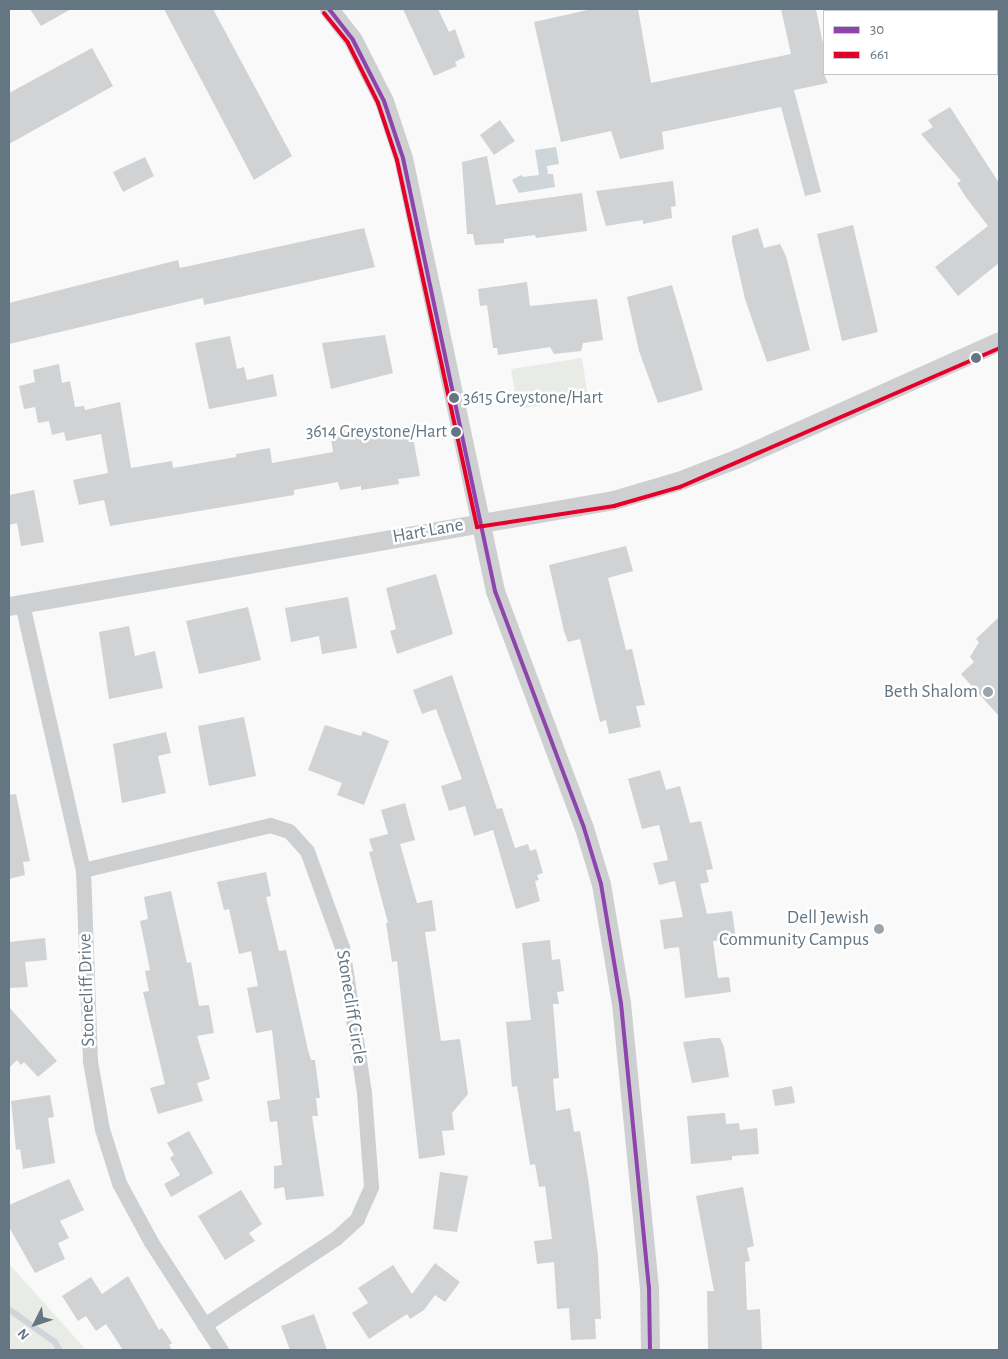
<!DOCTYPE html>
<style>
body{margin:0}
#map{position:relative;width:1008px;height:1359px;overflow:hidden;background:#f9f9f9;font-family:"Alegreya Sans",sans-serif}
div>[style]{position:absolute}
.green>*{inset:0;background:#e8ebe6}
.water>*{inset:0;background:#ced6d9}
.stream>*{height:5.5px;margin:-2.75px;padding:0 2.75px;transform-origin:2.75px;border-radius:2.75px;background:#ced6d9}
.building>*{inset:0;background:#d0d2d3}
.minor>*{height:15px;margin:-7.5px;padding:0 7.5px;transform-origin:7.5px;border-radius:7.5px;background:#cecfd0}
.tertiary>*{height:19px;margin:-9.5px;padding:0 9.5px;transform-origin:9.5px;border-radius:9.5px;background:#cecfd0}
.bus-1>*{height:4px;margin:-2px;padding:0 2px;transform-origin:2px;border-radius:2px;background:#8e44ad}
.bus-2>*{height:4px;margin:-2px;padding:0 2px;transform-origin:2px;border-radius:2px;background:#e4002b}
.dots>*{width:14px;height:14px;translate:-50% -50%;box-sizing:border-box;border:2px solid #fff;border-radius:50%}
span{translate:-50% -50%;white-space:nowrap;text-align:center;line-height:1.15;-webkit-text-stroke:5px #fff;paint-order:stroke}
.bus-label{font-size:18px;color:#657683}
.left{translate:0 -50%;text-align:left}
.right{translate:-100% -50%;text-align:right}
.street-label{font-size:19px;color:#657683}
.poi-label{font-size:19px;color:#657683}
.frame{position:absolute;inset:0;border:10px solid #657683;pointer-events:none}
.legend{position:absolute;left:823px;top:10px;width:175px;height:65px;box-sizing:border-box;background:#fff;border:1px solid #c1c8cd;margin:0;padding:6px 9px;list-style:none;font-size:15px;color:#657683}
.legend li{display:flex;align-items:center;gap:10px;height:25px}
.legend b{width:25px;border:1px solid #c1c8cd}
.north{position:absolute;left:10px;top:1299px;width:50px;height:50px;-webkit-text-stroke:4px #fff;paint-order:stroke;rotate:229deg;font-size:14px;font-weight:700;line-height:20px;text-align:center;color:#657683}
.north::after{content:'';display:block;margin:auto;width:18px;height:22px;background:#657683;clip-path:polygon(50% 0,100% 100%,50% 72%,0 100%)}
</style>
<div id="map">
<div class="green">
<i style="clip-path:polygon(582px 358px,588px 398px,518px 409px,511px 369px)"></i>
<i style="clip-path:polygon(9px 1264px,55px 1315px,86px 1350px,9px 1350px)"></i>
</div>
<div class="water">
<i style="clip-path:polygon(556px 147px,559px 164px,547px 166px,548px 174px,553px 174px,555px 187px,519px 193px,512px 180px,521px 175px,523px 177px,539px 175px,535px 150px)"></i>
</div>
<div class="stream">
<i style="left:912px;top:9px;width:3px;rotate:45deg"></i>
<i style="left:9px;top:1309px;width:57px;rotate:35.7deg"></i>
<i style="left:55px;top:1342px;width:9px;rotate:58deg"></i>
</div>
<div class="building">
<i style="clip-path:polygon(30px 9px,71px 9px,41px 26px)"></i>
<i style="clip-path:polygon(164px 9px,213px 9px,292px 156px,254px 180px)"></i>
<i style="clip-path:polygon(403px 9px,438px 9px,449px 32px,455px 29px,465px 57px,455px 62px,457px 66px,434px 76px)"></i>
<i style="clip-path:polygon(592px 9px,638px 9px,651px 83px,791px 54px,781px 9px,816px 9px,824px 49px,824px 74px,828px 83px,794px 90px,821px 192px,805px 196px,781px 107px,662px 132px,664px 149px,620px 159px,611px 131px,561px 142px,534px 22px)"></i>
<i style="clip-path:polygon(92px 48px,113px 86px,9px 144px,9px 93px)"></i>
<i style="clip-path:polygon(950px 107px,999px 183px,999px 263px,958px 296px,935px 267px,988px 226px,965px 196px,957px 183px,961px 181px,921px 134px,933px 127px,928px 120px)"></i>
<i style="clip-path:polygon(500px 120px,515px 141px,494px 155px,480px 135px)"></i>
<i style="clip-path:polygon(487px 156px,496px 205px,582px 193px,587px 231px,536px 238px,535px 235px,504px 239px,504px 243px,475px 245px,473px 234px,467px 234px,462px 162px)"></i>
<i style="clip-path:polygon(145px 157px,154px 176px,123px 192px,113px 172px)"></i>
<i style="clip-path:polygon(673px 181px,676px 206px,671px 207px,672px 218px,643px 224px,643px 220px,606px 226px,596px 191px)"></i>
<i style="clip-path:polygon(853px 225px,878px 332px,842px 341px,817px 234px)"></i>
<i style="clip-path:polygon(364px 228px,375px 267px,204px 305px,203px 298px,9px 344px,9px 303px,178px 260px,180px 268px)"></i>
<i style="clip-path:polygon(758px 228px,764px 248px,780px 244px,786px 256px,810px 350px,767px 362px,745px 299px,732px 242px,732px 236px)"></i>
<i style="clip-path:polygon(527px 282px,530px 306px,597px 299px,603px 340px,583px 343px,581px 351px,554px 354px,550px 347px,498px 355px,497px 348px,493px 348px,487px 305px,480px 306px,478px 289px)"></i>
<i style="clip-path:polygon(672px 285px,703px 390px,658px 403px,639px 351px,627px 297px)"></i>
<i style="clip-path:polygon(385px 335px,393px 373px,331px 389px,322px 343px)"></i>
<i style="clip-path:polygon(230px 336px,237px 369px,244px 367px,247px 380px,273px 374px,277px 396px,209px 409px,195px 343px)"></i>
<i style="clip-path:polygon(59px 364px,62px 383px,70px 381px,75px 407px,84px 406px,85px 410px,120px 402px,131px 468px,172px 461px,173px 468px,236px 457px,236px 454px,270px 448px,272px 463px,333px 452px,330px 432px,357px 428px,358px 435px,411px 426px,420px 476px,398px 479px,399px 484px,361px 490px,361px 486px,340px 490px,338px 482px,294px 490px,294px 495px,110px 526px,104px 500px,79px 505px,73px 480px,108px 473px,101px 434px,66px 441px,64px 432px,52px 435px,49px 421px,38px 423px,35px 407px,24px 409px,19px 386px,35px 382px,33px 370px)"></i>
<i style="clip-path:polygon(34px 490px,44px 542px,21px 546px,17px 523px,9px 525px,9px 495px)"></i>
<i style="clip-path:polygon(626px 546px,633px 571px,608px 578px,626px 650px,632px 649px,645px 705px,636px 706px,641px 727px,609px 734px,606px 720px,600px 722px,580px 639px,568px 642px,564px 631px,549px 565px)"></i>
<i style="clip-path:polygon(436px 574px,453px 634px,397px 654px,390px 631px,396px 629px,386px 588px)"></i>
<i style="clip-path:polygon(348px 597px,357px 648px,322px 654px,319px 636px,291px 642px,285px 608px)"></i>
<i style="clip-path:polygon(248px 607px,261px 660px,199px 674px,186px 621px)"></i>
<i style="clip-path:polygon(999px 617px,999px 716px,961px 674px,974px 662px,970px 657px,979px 642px,976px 639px)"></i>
<i style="clip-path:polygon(129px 626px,135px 656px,155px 651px,163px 688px,109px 699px,99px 632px)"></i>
<i style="clip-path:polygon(452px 675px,497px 809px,502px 808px,515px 848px,528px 844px,530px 851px,536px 849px,543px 873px,537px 875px,539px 880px,535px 881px,540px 901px,516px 909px,493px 830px,474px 836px,465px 806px,449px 811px,441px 786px,462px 779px,436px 709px,422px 714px,413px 690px)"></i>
<i style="clip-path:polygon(244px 717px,256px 776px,209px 786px,198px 726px)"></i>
<i style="clip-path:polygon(325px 725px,361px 736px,363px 731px,389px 741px,364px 805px,337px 795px,342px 783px,308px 770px)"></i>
<i style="clip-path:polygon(166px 732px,171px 753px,158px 756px,166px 793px,122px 803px,113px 744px)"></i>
<i style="clip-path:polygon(660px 770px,666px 790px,680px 786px,690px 823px,701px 821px,713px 869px,706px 870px,709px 882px,700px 884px,707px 914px,732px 911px,736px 939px,713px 941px,718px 978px,729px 977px,731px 992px,685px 998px,679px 947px,664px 949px,660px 920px,683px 917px,675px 881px,659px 885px,653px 863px,668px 860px,659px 825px,642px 829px,628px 779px)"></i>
<i style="clip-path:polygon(16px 794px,30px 861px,23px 862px,25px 875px,9px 879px,9px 795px)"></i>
<i style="clip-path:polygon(405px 803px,415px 840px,400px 844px,417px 903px,432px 900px,436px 931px,425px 932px,441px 1041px,460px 1039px,468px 1094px,452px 1113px,454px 1130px,442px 1131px,445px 1155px,419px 1159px,397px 961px,392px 962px,386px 923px,388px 923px,369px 852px,373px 851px,369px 839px,388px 834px,381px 810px)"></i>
<i style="clip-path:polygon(266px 872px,271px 896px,266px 897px,279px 951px,286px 950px,308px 1050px,311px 1060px,315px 1060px,320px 1098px,316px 1098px,318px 1116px,312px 1116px,324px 1196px,286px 1200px,284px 1187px,274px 1189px,274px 1166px,282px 1165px,277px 1121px,270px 1122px,267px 1101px,280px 1099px,272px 1030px,256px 1033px,247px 988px,258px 986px,251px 951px,239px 954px,229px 909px,224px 910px,217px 882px)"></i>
<i style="clip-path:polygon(171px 891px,187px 963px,191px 962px,199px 1006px,209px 1005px,214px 1033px,197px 1036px,210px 1079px,197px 1083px,203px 1101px,158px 1114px,150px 1088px,165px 1084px,143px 992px,149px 991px,145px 971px,150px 970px,140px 921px,148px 919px,144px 897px)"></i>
<i style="clip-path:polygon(45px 938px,47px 960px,25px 962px,28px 987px,9px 988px,9px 942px)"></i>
<i style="clip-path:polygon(550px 940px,552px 960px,560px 959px,564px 991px,557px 992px,559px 1004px,553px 1004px,559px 1078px,553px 1079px,556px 1111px,570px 1108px,574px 1132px,580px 1131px,588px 1178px,598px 1256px,601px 1319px,595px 1319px,596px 1339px,571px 1340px,569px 1308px,557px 1309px,554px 1262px,537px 1264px,534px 1241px,552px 1239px,545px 1186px,539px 1187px,535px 1164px,530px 1165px,517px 1086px,512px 1087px,506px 1022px,531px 1020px,522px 943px)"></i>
<i style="clip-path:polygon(9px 1007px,57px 1061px,38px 1077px,24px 1062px,21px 1065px,17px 1060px,9px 1068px)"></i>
<i style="clip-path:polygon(712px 1038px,720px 1038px,724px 1047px,729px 1077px,692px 1083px,683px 1042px)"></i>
<i style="clip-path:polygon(792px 1086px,795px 1103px,775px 1106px,772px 1090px)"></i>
<i style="clip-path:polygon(50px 1095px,54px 1117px,48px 1118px,55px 1163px,23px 1169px,20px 1149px,16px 1150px,11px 1101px)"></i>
<i style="clip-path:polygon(725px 1113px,726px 1124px,739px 1123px,740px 1130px,757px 1128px,759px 1154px,732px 1156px,732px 1160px,691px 1164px,687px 1116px)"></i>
<i style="clip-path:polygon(189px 1131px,213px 1173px,171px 1197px,164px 1184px,180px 1175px,170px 1158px,174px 1155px,167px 1143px)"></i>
<i style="clip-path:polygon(440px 1172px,468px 1176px,457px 1232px,433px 1229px)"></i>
<i style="clip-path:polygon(69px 1179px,84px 1210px,60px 1221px,69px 1238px,58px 1243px,65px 1259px,35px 1273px,9px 1227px,9px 1205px)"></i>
<i style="clip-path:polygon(743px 1187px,754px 1246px,747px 1248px,750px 1261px,745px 1262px,747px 1310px,760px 1309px,762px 1350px,708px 1350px,707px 1291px,714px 1291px,696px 1196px)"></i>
<i style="clip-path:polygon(241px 1190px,262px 1224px,249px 1233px,255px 1241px,225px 1260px,198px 1216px)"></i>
<i style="clip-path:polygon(435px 1263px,460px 1282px,445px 1302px,435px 1295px,424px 1310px,410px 1319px,407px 1314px,369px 1339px,352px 1313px,368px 1303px,358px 1288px,393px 1265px,412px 1294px)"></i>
<i style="clip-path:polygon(128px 1276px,159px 1330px,162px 1328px,172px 1343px,169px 1345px,172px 1350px,123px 1350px,106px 1324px,96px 1331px,86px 1316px,78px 1321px,62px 1296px,91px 1277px,102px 1294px)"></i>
<i style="clip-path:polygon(314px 1314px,327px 1350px,290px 1350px,281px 1326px)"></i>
</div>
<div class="minor">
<i style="left:22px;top:604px;width:273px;rotate:77.1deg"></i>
<i style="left:83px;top:870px;width:191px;rotate:87.9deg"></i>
<i style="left:90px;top:1061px;width:69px;rotate:80deg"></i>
<i style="left:102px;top:1129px;width:57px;rotate:72.5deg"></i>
<i style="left:119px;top:1183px;width:67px;rotate:61.5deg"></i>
<i style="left:151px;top:1242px;width:129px;rotate:57.1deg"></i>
<i style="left:83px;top:870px;width:192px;rotate:-13.5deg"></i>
<i style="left:270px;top:825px;width:20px;rotate:18deg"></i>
<i style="left:289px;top:831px;width:27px;rotate:48deg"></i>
<i style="left:307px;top:851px;width:102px;rotate:70deg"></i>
<i style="left:342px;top:947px;width:148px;rotate:81.4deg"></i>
<i style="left:364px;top:1093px;width:94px;rotate:85.7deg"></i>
<i style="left:371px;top:1187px;width:35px;rotate:114deg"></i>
<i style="left:357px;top:1219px;width:28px;rotate:138deg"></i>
<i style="left:336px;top:1238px;width:158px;rotate:146.6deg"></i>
</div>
<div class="tertiary">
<i style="left:329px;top:9px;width:39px;rotate:52deg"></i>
<i style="left:353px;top:40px;width:68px;rotate:63.1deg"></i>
<i style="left:384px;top:101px;width:60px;rotate:71.6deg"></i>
<i style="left:403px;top:158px;width:443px;rotate:78deg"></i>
<i style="left:495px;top:591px;width:253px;rotate:69.4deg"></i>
<i style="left:584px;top:828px;width:59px;rotate:73.1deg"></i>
<i style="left:601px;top:884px;width:121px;rotate:80.5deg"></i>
<i style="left:621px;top:1003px;width:285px;rotate:84.4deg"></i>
<i style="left:649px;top:1287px;width:63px;rotate:89.1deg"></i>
<i style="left:9px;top:606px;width:613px;rotate:-9.95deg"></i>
<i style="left:613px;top:500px;width:68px;rotate:-16.3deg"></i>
<i style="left:678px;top:481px;width:64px;rotate:-21deg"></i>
<i style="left:738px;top:458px;width:286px;rotate:-24.1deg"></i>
</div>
<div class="bus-1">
<i style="left:329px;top:9px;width:39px;rotate:52deg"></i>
<i style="left:353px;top:40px;width:68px;rotate:63.1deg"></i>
<i style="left:384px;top:101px;width:60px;rotate:71.6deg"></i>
<i style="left:403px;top:158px;width:443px;rotate:78deg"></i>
<i style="left:495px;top:591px;width:253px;rotate:69.4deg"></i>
<i style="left:584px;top:828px;width:59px;rotate:73.1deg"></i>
<i style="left:601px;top:884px;width:121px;rotate:80.5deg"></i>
<i style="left:621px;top:1003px;width:285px;rotate:84.4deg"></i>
<i style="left:649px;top:1287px;width:63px;rotate:89.1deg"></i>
</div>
<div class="bus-2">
<i style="left:324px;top:13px;width:38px;rotate:51deg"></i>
<i style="left:348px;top:43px;width:67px;rotate:63.4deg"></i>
<i style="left:378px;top:103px;width:60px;rotate:71.6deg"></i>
<i style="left:397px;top:160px;width:376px;rotate:77.7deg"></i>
<i style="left:477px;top:527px;width:139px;rotate:-8.7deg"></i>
<i style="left:614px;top:506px;width:69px;rotate:-16.1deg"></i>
<i style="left:680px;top:487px;width:348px;rotate:-23.5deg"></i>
</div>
<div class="dots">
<i style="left:976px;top:358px;background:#657683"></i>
<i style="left:454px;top:398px;background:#657683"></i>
<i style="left:456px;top:432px;background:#657683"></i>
<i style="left:988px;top:692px;background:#99a4ac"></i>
<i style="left:879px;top:929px;background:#99a4ac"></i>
</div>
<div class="bus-label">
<span class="left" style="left:463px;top:398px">3615 Greystone/Hart</span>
<span class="right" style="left:447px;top:432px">3614 Greystone/Hart</span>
</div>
<div class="street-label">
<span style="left:428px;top:531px;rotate:-10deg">Hart Lane</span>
<span style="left:87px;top:990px;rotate:-92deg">Stonecliff Drive</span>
<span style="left:351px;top:1007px;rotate:81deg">Stonecliff Circle</span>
</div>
<div class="poi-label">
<span class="right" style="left:978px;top:692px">Beth Shalom</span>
<span class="right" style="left:869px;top:929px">Dell Jewish<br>Community Campus</span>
</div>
<div class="frame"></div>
<ul class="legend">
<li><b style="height:6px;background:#8e44ad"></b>30</li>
<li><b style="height:6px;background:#e4002b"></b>661</li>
</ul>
<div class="north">N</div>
</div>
